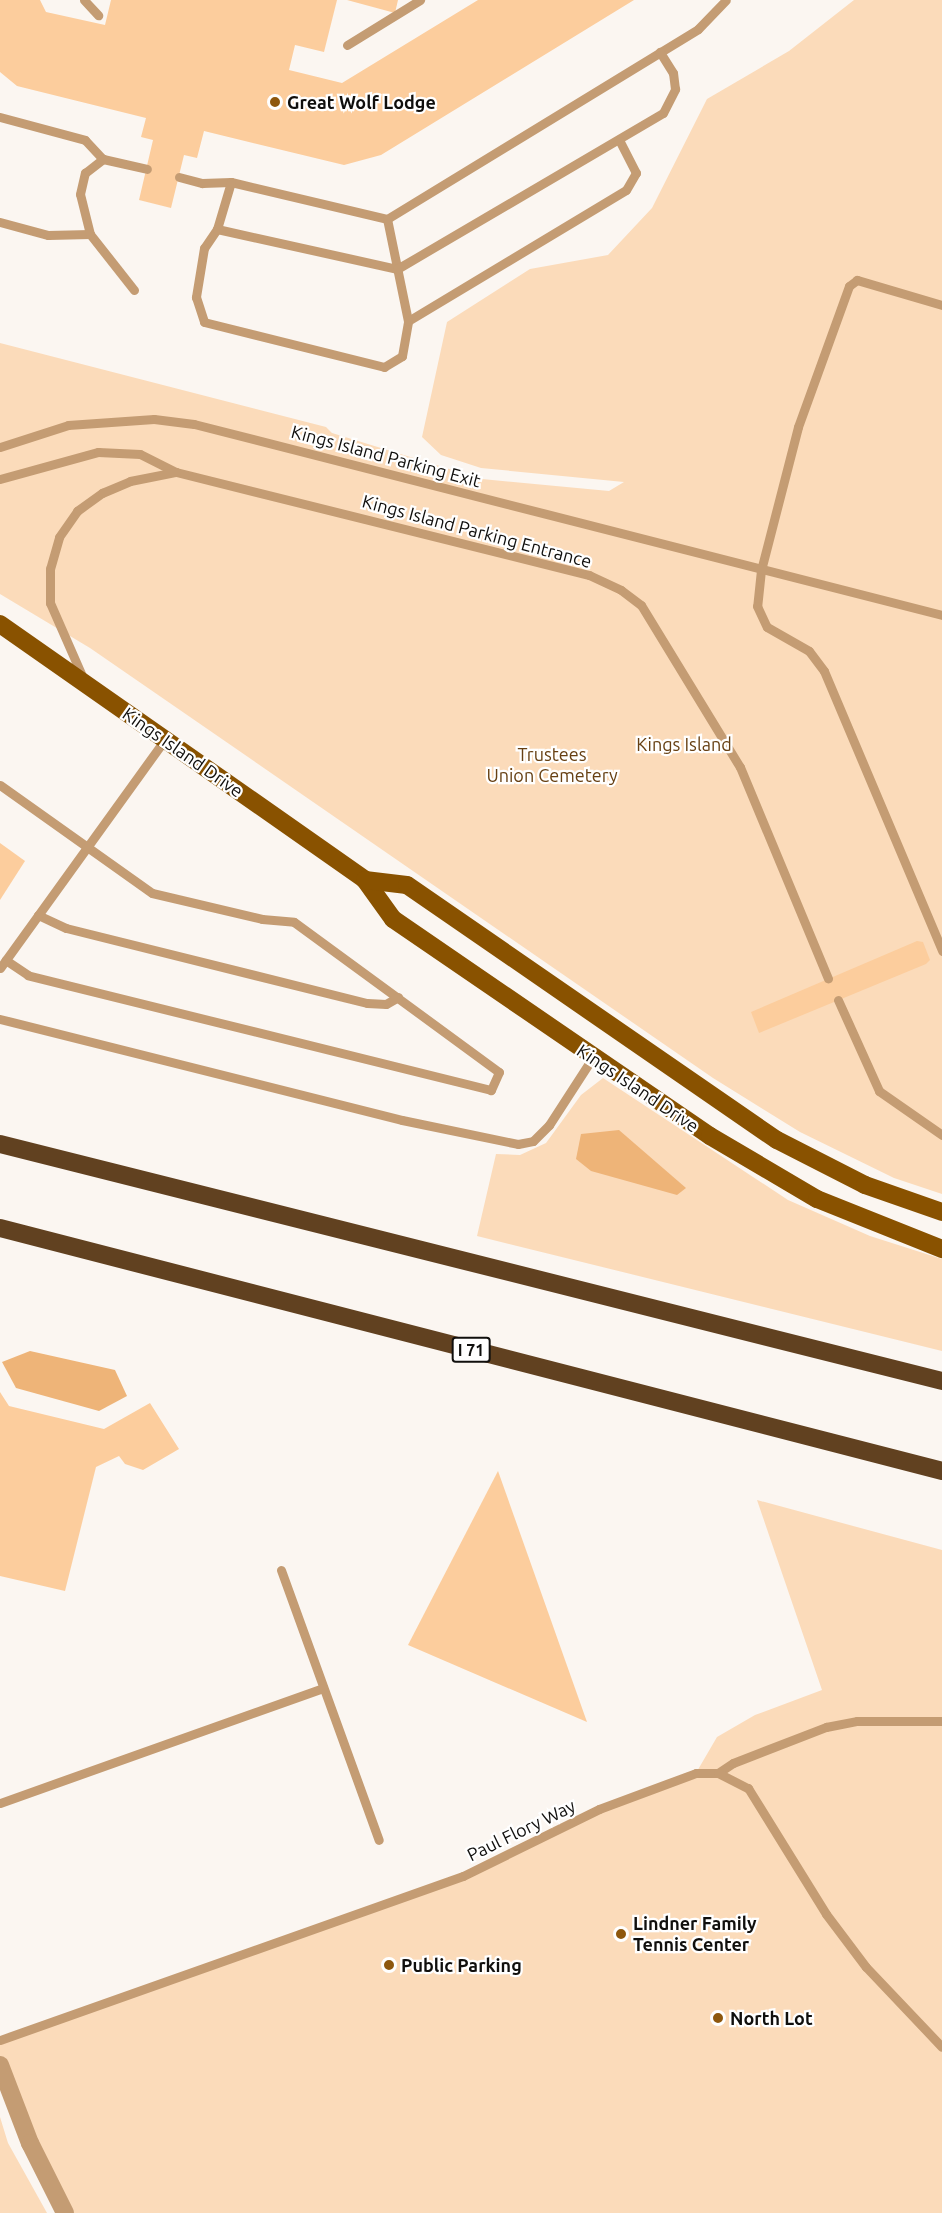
<!DOCTYPE html>
<style>
body{margin:0}
#map{position:relative;width:942px;height:2213px;overflow:hidden;background:#fbf6f1;font-family:Ubuntu,sans-serif}
div>[style]{position:absolute}
.green>*{inset:0;background:#fbdbba}
.water>*{inset:0;background:#eeb478}
.building>*{inset:0;background:#fccd9d}
.lane>*{height:9px;margin:-4.5px;padding:0 4.5px;transform-origin:4.5px;border-radius:4.5px;background:#c49c73}
.street>*{height:18px;margin:-9px;padding:0 9px;transform-origin:9px;border-radius:9px;background:#c49c73}
.primary>*{height:18px;margin:-9px;padding:0 9px;transform-origin:9px;border-radius:9px;background:#895200}
.highway>*{height:18px;margin:-9px;padding:0 9px;transform-origin:9px;border-radius:9px;background:#614120}
.dots>*{width:16px;height:16px;translate:-50% -50%;box-sizing:border-box;border:3px solid #fff;border-radius:50%}
span{translate:-50% -50%;white-space:nowrap;text-align:center;line-height:1.15;-webkit-text-stroke:4.5px #fff;paint-order:stroke}
.shield-label span{padding:2px 4px;background:#fff;border:2px solid;border-radius:4px;-webkit-text-stroke-width:0}
.shield-label{font-size:16px;color:#100f0d;font-weight:700}
.poi-label{font-size:18px;color:#100f0d;font-weight:700}
.left{translate:0 -50%;text-align:left}
.street-label{font-size:18px;color:#100f0d}
.park-label{font-size:18px;color:#674013}
</style>
<div id="map">
<div class="green">
<i style="clip-path:polygon(854px 0,942px 0,942px 1194px,894px 1178px,800px 1132px,713px 1078px,90px 648px,0 594px,0 343px,326px 427px,332px 433px,482px 479px,609px 491px,624px 482px,481px 468px,441px 455px,422px 437px,447px 322px,530px 269px,608px 255px,652px 208px,707px 99px,789px 51px)"></i>
<i style="clip-path:polygon(603px 1078px,788px 1200px,870px 1236px,942px 1259px,942px 1351px,477px 1236px,496px 1154px,520px 1155px,546px 1143px,581px 1095px)"></i>
<i style="clip-path:polygon(757px 1500px,942px 1550px,942px 2213px,65px 2213px,0 2065px,0 2040px,463px 1876px,599px 1809px,696px 1773px,717px 1737px,755px 1715px,822px 1690px)"></i>
<i style="clip-path:polygon(0 2117px,8px 2143px,47px 2213px,0 2213px)"></i>
</div>
<div class="water">
<i style="clip-path:polygon(619px 1130px,686px 1188px,677px 1195px,591px 1171px,576px 1159px,581px 1134px)"></i>
<i style="clip-path:polygon(30px 1351px,115px 1370px,127px 1396px,99px 1411px,16px 1388px,2px 1362px)"></i>
</div>
<div class="building">
<i style="clip-path:polygon(0 0,40px 0,46px 12px,105px 25px,111px 0,337px 0,324px 52px,295px 45px,289px 70px,342px 83px,478px 0,634px 0,381px 155px,344px 165px,204px 131px,197px 158px,184px 155px,171px 208px,139px 200px,153px 140px,141px 137px,146px 118px,17px 86px,0 72px)"></i>
<i style="clip-path:polygon(347px 0,398px 0,395px 13px)"></i>
<i style="clip-path:polygon(0 843px,25px 861px,0 900px)"></i>
<i style="clip-path:polygon(917px 941px,923px 942px,930px 960px,926px 964px,759px 1033px,751px 1012px)"></i>
<i style="clip-path:polygon(0 1392px,9px 1406px,104px 1429px,150px 1403px,179px 1449px,143px 1470px,125px 1464px,119px 1456px,96px 1467px,65px 1591px,0 1576px)"></i>
<i style="clip-path:polygon(498px 1471px,587px 1722px,408px 1645px)"></i>
</div>
<div class="lane">
<i style="left:84px;top:0;width:21px;rotate:47deg"></i>
<i style="left:347px;top:45px;width:86px;rotate:-31.7deg"></i>
<i style="left:0;top:117px;width:88px;rotate:15.1deg"></i>
<i style="left:85px;top:140px;width:26px;rotate:47deg"></i>
<i style="left:179px;top:177px;width:24px;rotate:15deg"></i>
<i style="left:202px;top:183px;width:29px;rotate:-2deg"></i>
<i style="left:231px;top:182px;width:160px;rotate:13.3deg"></i>
<i style="left:387px;top:219px;width:364px;rotate:-31.4deg"></i>
<i style="left:698px;top:29px;width:40px;rotate:-46deg"></i>
<i style="left:231px;top:182px;width:49px;rotate:106.6deg"></i>
<i style="left:217px;top:229px;width:23px;rotate:124deg"></i>
<i style="left:204px;top:248px;width:50px;rotate:99.3deg"></i>
<i style="left:196px;top:297px;width:26px;rotate:72deg"></i>
<i style="left:204px;top:322px;width:186px;rotate:14deg"></i>
<i style="left:384px;top:367px;width:21px;rotate:-31deg"></i>
<i style="left:402px;top:356px;width:36px;rotate:-80deg"></i>
<i style="left:408px;top:321px;width:104px;rotate:-101.6deg"></i>
<i style="left:0;top:222px;width:50px;rotate:15.2deg"></i>
<i style="left:48px;top:235px;width:42px;rotate:-1.4deg"></i>
<i style="left:217px;top:229px;width:184px;rotate:12.5deg"></i>
<i style="left:397px;top:269px;width:308px;rotate:-30.4deg"></i>
<i style="left:663px;top:113px;width:27px;rotate:-63deg"></i>
<i style="left:675px;top:89px;width:16px;rotate:-97deg"></i>
<i style="left:673px;top:73px;width:25px;rotate:-122deg"></i>
<i style="left:134px;top:290px;width:71px;rotate:-128.2deg"></i>
<i style="left:90px;top:234px;width:41px;rotate:-104deg"></i>
<i style="left:80px;top:194px;width:22px;rotate:-77deg"></i>
<i style="left:85px;top:173px;width:23px;rotate:-38deg"></i>
<i style="left:103px;top:159px;width:45px;rotate:12.8deg"></i>
<i style="left:942px;top:305px;width:89px;rotate:-163.6deg"></i>
<i style="left:857px;top:280px;width:10px;rotate:143deg"></i>
<i style="left:849px;top:286px;width:150px;rotate:109.9deg"></i>
<i style="left:798px;top:427px;width:148px;rotate:104.5deg"></i>
<i style="left:761px;top:570px;width:36px;rotate:96deg"></i>
<i style="left:757px;top:606px;width:23px;rotate:65deg"></i>
<i style="left:767px;top:627px;width:48px;rotate:29.7deg"></i>
<i style="left:809px;top:651px;width:25px;rotate:53deg"></i>
<i style="left:824px;top:671px;width:304px;rotate:67.1deg"></i>
<i style="left:408px;top:321px;width:254px;rotate:-31deg"></i>
<i style="left:626px;top:190px;width:20px;rotate:-60deg"></i>
<i style="left:636px;top:173px;width:36px;rotate:-117deg"></i>
<i style="left:0;top:447px;width:71px;rotate:-17.9deg"></i>
<i style="left:68px;top:425px;width:86px;rotate:-4deg"></i>
<i style="left:154px;top:419px;width:40px;rotate:7.1deg"></i>
<i style="left:194px;top:424px;width:772px;rotate:14.32deg"></i>
<i style="left:0;top:479px;width:102px;rotate:-15.4deg"></i>
<i style="left:98px;top:452px;width:42px;rotate:2.7deg"></i>
<i style="left:140px;top:454px;width:40px;rotate:26.6deg"></i>
<i style="left:176px;top:472px;width:426px;rotate:14deg"></i>
<i style="left:589px;top:575px;width:35px;rotate:25deg"></i>
<i style="left:621px;top:590px;width:25px;rotate:37deg"></i>
<i style="left:641px;top:605px;width:190px;rotate:58.6deg"></i>
<i style="left:740px;top:767px;width:229px;rotate:67.4deg"></i>
<i style="left:83px;top:678px;width:82px;rotate:-113.7deg"></i>
<i style="left:50px;top:603px;width:34px;rotate:-90deg"></i>
<i style="left:50px;top:569px;width:33px;rotate:-74deg"></i>
<i style="left:59px;top:537px;width:32px;rotate:-55deg"></i>
<i style="left:77px;top:511px;width:31px;rotate:-36deg"></i>
<i style="left:102px;top:493px;width:30px;rotate:-23deg"></i>
<i style="left:130px;top:481px;width:47px;rotate:-11.1deg"></i>
<i style="left:0;top:785px;width:186px;rotate:35.4deg"></i>
<i style="left:152px;top:893px;width:113px;rotate:13.3deg"></i>
<i style="left:262px;top:919px;width:32px;rotate:5deg"></i>
<i style="left:294px;top:922px;width:254px;rotate:36.2deg"></i>
<i style="left:499px;top:1072px;width:20px;rotate:114deg"></i>
<i style="left:491px;top:1090px;width:477px;rotate:-166.1deg"></i>
<i style="left:28px;top:975px;width:27px;rotate:-146deg"></i>
<i style="left:38px;top:915px;width:31px;rotate:25deg"></i>
<i style="left:66px;top:928px;width:310px;rotate:14deg"></i>
<i style="left:367px;top:1003px;width:19px;rotate:3deg"></i>
<i style="left:386px;top:1004px;width:14px;rotate:-30deg"></i>
<i style="left:0;top:968px;width:282px;rotate:-54.2deg"></i>
<i style="left:838px;top:1000px;width:100px;rotate:65.7deg"></i>
<i style="left:879px;top:1091px;width:77px;rotate:34.9deg"></i>
<i style="left:0;top:1019px;width:414px;rotate:14.1deg"></i>
<i style="left:402px;top:1120px;width:118px;rotate:11.7deg"></i>
<i style="left:518px;top:1144px;width:15px;rotate:-11deg"></i>
<i style="left:533px;top:1141px;width:23px;rotate:-45deg"></i>
<i style="left:549px;top:1125px;width:81px;rotate:-57.1deg"></i>
<i style="left:281px;top:1570px;width:287px;rotate:70.1deg"></i>
<i style="left:718px;top:1773px;width:18px;rotate:-34deg"></i>
<i style="left:733px;top:1763px;width:100px;rotate:-21.2deg"></i>
<i style="left:826px;top:1727px;width:32px;rotate:-11deg"></i>
<i style="left:857px;top:1721px;width:85px"></i>
<i style="left:0;top:1803px;width:343px;rotate:-19.6deg"></i>
<i style="left:0;top:2040px;width:491px;rotate:-19.5deg"></i>
<i style="left:463px;top:1876px;width:152px;rotate:-26.2deg"></i>
<i style="left:599px;top:1809px;width:103px;rotate:-20.4deg"></i>
<i style="left:696px;top:1773px;width:22px"></i>
<i style="left:718px;top:1773px;width:34px;rotate:27deg"></i>
<i style="left:748px;top:1788px;width:148px;rotate:58.2deg"></i>
<i style="left:826px;top:1914px;width:66px;rotate:53deg"></i>
<i style="left:866px;top:1967px;width:110px;rotate:46.5deg"></i>
</div>
<div class="street">
<i style="left:0;top:2065px;width:84px;rotate:69deg"></i>
<i style="left:30px;top:2143px;width:78px;rotate:63.4deg"></i>
</div>
<div class="primary">
<i style="left:0;top:624px;width:446px;rotate:35deg"></i>
<i style="left:365px;top:880px;width:48px;rotate:54.3deg"></i>
<i style="left:393px;top:919px;width:384px;rotate:34.4deg"></i>
<i style="left:710px;top:1136px;width:124px;rotate:30.5deg"></i>
<i style="left:817px;top:1199px;width:135px;rotate:21.8deg"></i>
<i style="left:365px;top:880px;width:42px;rotate:6.8deg"></i>
<i style="left:407px;top:885px;width:449px;rotate:34.6deg"></i>
<i style="left:777px;top:1140px;width:99px;rotate:27.1deg"></i>
<i style="left:865px;top:1185px;width:82px;rotate:19.3deg"></i>
</div>
<div class="highway">
<i style="left:0;top:1144px;width:971px;rotate:14.12deg"></i>
<i style="left:0;top:1228px;width:973px;rotate:14.46deg"></i>
</div>
<div class="dots">
<i style="left:275px;top:102px;background:#8e570d"></i>
<i style="left:621px;top:1934px;background:#8e570d"></i>
<i style="left:389px;top:1965px;background:#8e570d"></i>
<i style="left:718px;top:2018px;background:#8e570d"></i>
</div>
<div class="shield-label">
<span style="left:471px;top:1350px">I 71</span>
</div>
<div class="poi-label">
<span class="left" style="left:287px;top:102px">Great Wolf Lodge</span>
<span class="left" style="left:633px;top:1934px">Lindner Family<br>Tennis Center</span>
<span class="left" style="left:401px;top:1965px">Public Parking</span>
<span class="left" style="left:730px;top:2018px">North Lot</span>
</div>
<div class="street-label">
<span style="left:386px;top:456px;rotate:15deg">Kings Island Parking Exit</span>
<span style="left:477px;top:531px;rotate:15deg">Kings Island Parking Entrance</span>
<span style="left:183px;top:752px;rotate:35deg">Kings Island Drive</span>
<span style="left:638px;top:1088px;rotate:34deg">Kings Island Drive</span>
<span style="left:521px;top:1830px;rotate:-26deg">Paul Flory Way</span>
</div>
<div class="park-label">
<span style="left:684px;top:744px">Kings Island</span>
<span style="left:552px;top:765px">Trustees<br>Union Cemetery</span>
</div>
</div>
